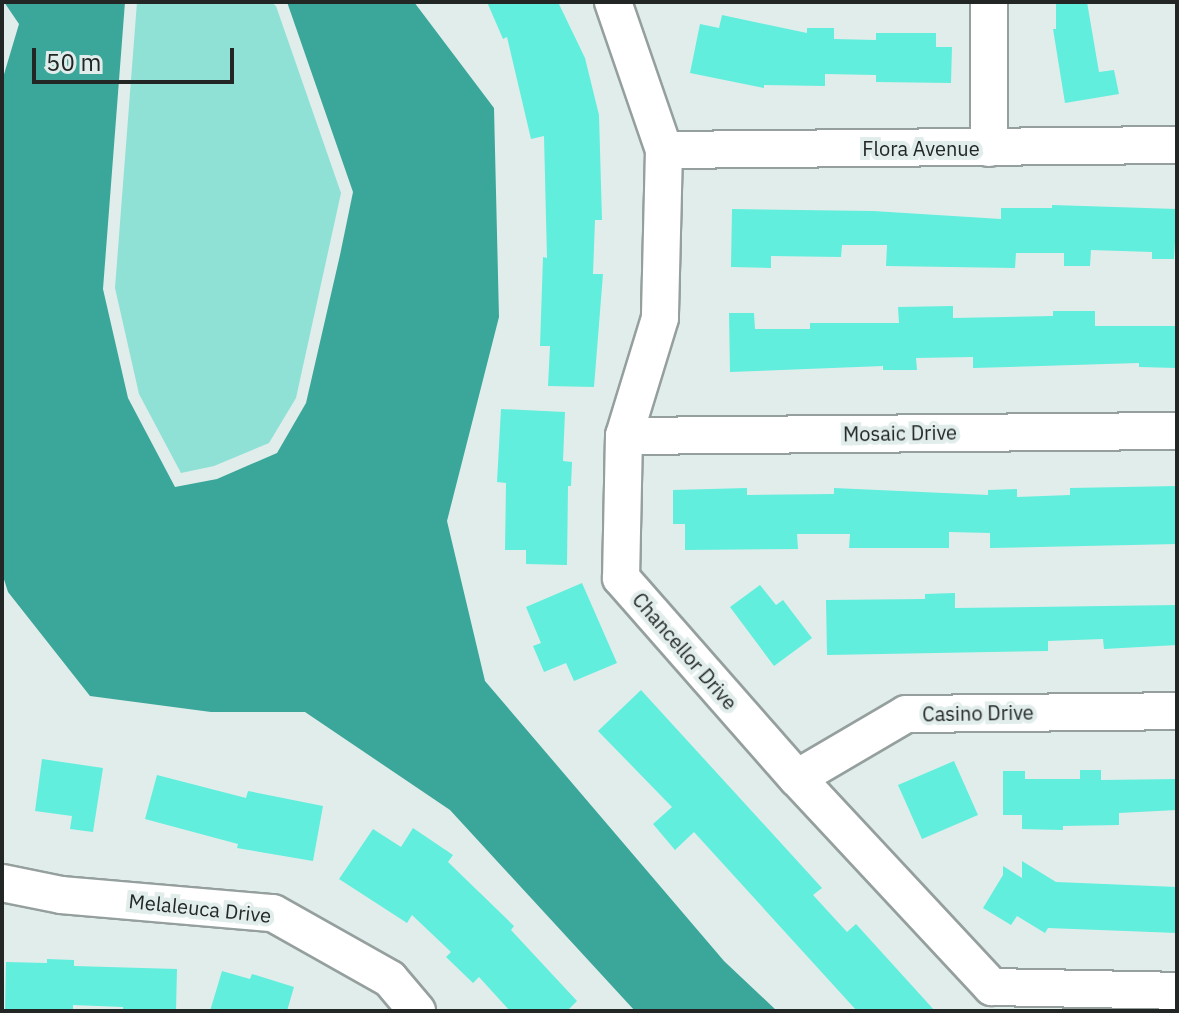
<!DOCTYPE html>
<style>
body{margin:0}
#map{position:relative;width:1179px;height:1013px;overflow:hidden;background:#e1edeb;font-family:"IBM Plex Sans",sans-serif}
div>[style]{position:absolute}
.green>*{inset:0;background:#8fe1d5}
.water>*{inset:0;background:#3ba79a}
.building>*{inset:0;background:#61eedd}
.roads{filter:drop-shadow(2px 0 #95a09e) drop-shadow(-2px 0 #95a09e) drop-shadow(0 2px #95a09e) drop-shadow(0 -2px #95a09e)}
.minor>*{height:36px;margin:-18px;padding:0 18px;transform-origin:18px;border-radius:18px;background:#fff}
span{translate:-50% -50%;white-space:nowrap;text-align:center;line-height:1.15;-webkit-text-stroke:8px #e1edeb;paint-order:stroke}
.street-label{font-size:20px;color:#222726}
.frame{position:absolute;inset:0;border:4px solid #222726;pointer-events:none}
.scale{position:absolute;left:32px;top:48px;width:202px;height:36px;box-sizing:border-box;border:4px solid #222726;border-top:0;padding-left:10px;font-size:24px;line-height:28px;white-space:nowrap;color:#222726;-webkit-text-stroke:6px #e1edeb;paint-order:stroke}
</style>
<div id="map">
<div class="green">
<i style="clip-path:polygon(137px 2px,271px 2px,276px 6px,341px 193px,296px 398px,269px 443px,214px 466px,181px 473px,139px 394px,115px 288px)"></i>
</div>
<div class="water">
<i style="clip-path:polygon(4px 2px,125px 2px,103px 289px,128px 398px,175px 487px,217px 479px,277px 453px,306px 403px,340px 255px,353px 192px,287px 2px,414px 2px,494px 108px,499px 317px,447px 521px,485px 681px,724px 961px,777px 1011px,635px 1011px,450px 810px,305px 712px,211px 712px,90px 696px,8px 592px,2px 573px,2px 81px,19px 24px)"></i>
</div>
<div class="building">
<i style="clip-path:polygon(487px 2px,558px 2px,585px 58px,599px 115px,602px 220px,595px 220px,593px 274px,603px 274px,594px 387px,548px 386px,550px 346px,540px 346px,543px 257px,547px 258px,544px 136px,531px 139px,507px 37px,503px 39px)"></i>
<i style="clip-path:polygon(1056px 2px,1087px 2px,1099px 72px,1114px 70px,1119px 94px,1065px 103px,1053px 29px,1056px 29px)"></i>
<i style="clip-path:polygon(722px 15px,807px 33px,807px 28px,834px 28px,834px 39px,876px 40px,876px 33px,936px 33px,936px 47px,952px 47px,951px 83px,876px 82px,876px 75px,825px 74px,825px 86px,764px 85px,764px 88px,690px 73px,700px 24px,719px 28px)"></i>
<i style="clip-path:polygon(1052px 205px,1177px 209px,1174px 259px,1152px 259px,1152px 252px,1091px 250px,1090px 266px,1064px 266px,1064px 253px,1016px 253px,1015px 268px,886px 266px,887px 245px,842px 245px,841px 257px,771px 256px,771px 268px,731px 267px,732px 209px,873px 211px,1001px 219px,1001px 208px,1052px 208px)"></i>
<i style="clip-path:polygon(953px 306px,953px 318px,1053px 316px,1053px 311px,1095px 311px,1095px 326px,1177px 326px,1177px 368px,1139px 367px,1139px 363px,973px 368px,973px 357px,916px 358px,917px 370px,883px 370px,883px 366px,730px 372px,729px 313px,754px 313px,755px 329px,810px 329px,810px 323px,899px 323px,898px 307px)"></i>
<i style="clip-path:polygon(501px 409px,565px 412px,563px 461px,572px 462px,571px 486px,568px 486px,567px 565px,526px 564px,526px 550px,505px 550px,506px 483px,497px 482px)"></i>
<i style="clip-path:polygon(1177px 486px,1177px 544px,990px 548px,990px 533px,949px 532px,949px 548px,849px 548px,850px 534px,797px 534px,798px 549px,685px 550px,685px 524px,673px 524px,673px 490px,747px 488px,747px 495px,834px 494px,834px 488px,988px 495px,988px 490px,1017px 489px,1017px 497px,1070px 495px,1070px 488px)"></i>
<i style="clip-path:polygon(582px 583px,617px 663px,574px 681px,566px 663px,544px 672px,533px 646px,541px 643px,526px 607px)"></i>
<i style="clip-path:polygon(760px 585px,776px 605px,783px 600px,812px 638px,774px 666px,730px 607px)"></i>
<i style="clip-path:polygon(955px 593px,955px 608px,1177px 605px,1177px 645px,1104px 649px,1103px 639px,1048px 641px,1048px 651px,827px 655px,826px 600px,925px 599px,925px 594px)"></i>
<i style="clip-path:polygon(641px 690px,822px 888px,813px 895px,847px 932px,856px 924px,935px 1011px,857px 1011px,694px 832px,675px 850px,653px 824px,672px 807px,598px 731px)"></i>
<i style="clip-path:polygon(42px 759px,103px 768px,93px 832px,70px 829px,72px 816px,35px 811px)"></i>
<i style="clip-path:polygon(954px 761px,978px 815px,922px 839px,898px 785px)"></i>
<i style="clip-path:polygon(1080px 770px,1101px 770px,1101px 780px,1177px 779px,1177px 810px,1119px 813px,1119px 825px,1063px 826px,1063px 830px,1022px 829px,1022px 815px,1003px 815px,1003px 771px,1025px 771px,1025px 779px,1080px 779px)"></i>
<i style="clip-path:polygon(157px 775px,246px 798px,248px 791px,323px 806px,313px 861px,237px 848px,238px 844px,145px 819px)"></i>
<i style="clip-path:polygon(413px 828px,453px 855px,448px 862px,514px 926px,511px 930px,577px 1001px,567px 1011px,510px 1011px,479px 977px,473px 983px,446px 957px,451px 952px,412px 915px,407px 923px,339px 879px,373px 829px,401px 847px)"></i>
<i style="clip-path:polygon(1022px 861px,1056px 882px,1177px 887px,1177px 933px,1048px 928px,1045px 933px,1017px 916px,1011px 925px,983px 908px,1003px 875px,1003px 866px,1022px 878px)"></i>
<i style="clip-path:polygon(47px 959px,74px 960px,74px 966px,177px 969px,176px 1011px,123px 1011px,123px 1007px,73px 1005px,73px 1011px,5px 1011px,6px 962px,47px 963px)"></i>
<i style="clip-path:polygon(222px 971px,250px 979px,252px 974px,294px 987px,287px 1011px,210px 1011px)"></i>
</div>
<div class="roads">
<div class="minor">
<i style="left:613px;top:2px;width:157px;rotate:71deg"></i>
<i style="left:664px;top:150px;width:168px;rotate:91.4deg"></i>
<i style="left:660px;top:318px;width:123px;rotate:107deg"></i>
<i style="left:624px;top:436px;width:142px;rotate:91.2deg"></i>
<i style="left:621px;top:578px;width:266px;rotate:48.7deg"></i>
<i style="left:797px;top:778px;width:286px;rotate:47deg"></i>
<i style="left:992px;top:987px;width:185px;rotate:1.2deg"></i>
<i style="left:989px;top:2px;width:146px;rotate:90deg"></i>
<i style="left:664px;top:150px;width:513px;rotate:-0.56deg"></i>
<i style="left:624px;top:436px;width:553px;rotate:-0.52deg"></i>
<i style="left:797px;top:778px;width:126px;rotate:-30.4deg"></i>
<i style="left:906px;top:714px;width:271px;rotate:-0.6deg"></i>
<i style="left:2px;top:883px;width:60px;rotate:11.5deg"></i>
<i style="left:61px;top:895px;width:213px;rotate:4.9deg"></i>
<i style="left:273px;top:913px;width:134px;rotate:29.4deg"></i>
<i style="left:390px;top:979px;width:42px;rotate:49.8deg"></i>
</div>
</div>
<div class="street-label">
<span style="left:921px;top:148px">Flora Avenue</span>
<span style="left:900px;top:433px;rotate:-1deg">Mosaic Drive</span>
<span style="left:685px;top:651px;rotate:49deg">Chancellor Drive</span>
<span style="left:978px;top:713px;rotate:-1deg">Casino Drive</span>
<span style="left:200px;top:908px;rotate:6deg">Melaleuca Drive</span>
</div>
<div class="frame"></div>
<div class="scale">50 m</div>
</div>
